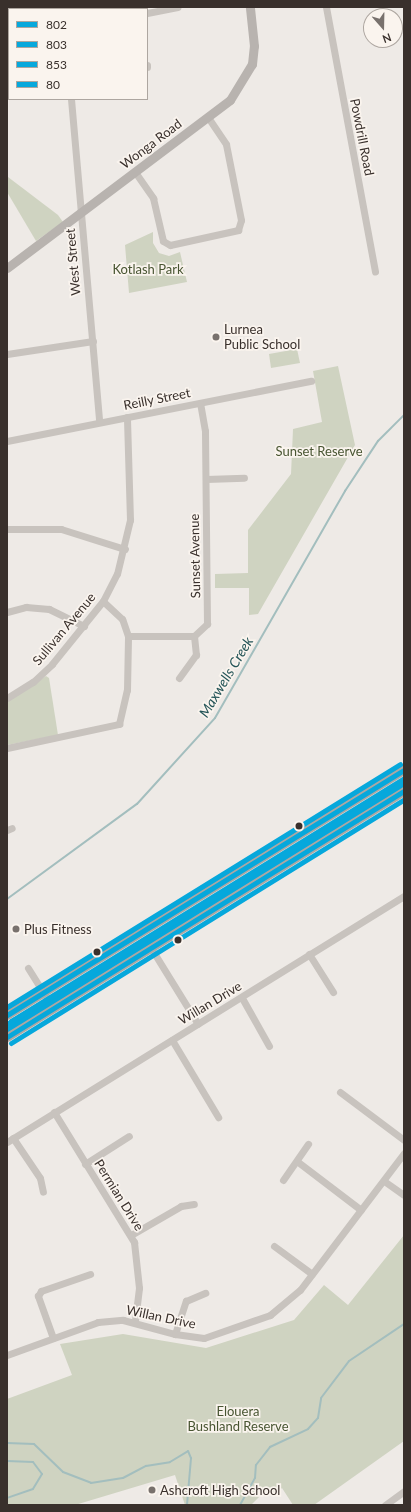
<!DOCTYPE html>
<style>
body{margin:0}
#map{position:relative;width:411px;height:1512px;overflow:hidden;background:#eeeae6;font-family:Lato,sans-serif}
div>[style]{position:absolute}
.green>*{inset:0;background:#cfd3c1}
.stream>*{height:2px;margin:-1px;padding:0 1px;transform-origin:1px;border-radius:1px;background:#a3bebe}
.street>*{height:7px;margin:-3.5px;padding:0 3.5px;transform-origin:3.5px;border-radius:3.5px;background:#c8c3be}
.secondary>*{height:9px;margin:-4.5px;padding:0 4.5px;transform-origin:4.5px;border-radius:4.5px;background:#b8b3af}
.primary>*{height:10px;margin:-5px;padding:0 5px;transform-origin:5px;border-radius:5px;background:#ada7a3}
.bus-1>*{height:5px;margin:-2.5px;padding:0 2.5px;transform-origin:2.5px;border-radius:2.5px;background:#06a8dc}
.bus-2>*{height:5px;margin:-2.5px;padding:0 2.5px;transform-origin:2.5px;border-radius:2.5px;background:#06a8dc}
.bus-3>*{height:5px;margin:-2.5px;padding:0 2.5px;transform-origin:2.5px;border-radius:2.5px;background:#06a8dc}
.bus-4>*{height:5px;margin:-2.5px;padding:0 2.5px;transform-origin:2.5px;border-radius:2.5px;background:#06a8dc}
.dots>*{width:11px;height:11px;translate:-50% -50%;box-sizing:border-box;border:2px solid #faf4ee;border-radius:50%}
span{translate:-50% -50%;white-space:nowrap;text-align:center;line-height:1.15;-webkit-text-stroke:3.5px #faf4ee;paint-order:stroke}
.street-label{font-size:13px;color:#39302c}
.park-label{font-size:13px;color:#485532}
.poi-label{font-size:13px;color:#39302c}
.left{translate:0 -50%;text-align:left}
.water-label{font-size:14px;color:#245457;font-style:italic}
.frame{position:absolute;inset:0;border:8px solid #39302c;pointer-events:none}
.legend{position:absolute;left:8px;top:8px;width:140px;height:92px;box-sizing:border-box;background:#faf4ee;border:1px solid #ada6a0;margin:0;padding:5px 7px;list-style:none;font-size:12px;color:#39302c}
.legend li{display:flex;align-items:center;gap:8px;height:20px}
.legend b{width:20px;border:1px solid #ada6a0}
.north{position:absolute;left:363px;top:8px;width:40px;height:40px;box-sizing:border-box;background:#faf4ee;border:1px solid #ada6a0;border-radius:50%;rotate:160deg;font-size:11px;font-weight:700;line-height:16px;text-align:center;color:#39302c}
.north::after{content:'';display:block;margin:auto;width:14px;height:18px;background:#78716d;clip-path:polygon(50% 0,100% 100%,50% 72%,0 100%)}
</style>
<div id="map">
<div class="green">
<i style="clip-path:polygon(8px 177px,58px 215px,63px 222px,36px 241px,7px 192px)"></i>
<i style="clip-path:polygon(153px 232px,153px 243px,159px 253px,169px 256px,180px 252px,187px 282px,129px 293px,125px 245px)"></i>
<i style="clip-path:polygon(297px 349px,300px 363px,271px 368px,269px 354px)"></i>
<i style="clip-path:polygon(338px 366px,355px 445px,258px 614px,249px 615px,249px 588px,215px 588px,215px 574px,248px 573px,248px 530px,291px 474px,293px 429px,322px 422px,313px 371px)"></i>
<i style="clip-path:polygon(46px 676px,49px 678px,58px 735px,7px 745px,7px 702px)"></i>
<i style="clip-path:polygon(404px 1235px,404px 1441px,314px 1505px,293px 1505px,282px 1488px,273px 1496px,266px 1490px,251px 1505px,185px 1505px,175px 1475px,75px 1505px,7px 1505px,7px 1399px,72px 1375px,60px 1344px,123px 1334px,206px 1348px,294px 1320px,324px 1285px,348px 1305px)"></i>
</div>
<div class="stream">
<i style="left:7px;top:899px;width:161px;rotate:-36.2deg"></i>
<i style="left:137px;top:804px;width:116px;rotate:-47.8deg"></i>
<i style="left:215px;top:718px;width:262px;rotate:-60.2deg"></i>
<i style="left:345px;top:491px;width:60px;rotate:-56.6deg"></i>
<i style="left:378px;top:441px;width:37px;rotate:-45deg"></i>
<i style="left:7px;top:1443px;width:27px;rotate:2deg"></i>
<i style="left:34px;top:1444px;width:40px;rotate:44deg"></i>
<i style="left:63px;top:1472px;width:30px;rotate:21deg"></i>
<i style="left:91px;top:1483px;width:32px;rotate:-9deg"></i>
<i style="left:123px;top:1478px;width:26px;rotate:-28deg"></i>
<i style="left:146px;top:1466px;width:24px;rotate:-9deg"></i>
<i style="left:170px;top:1462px;width:21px;rotate:-31deg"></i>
<i style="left:188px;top:1451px;width:8px;rotate:67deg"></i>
<i style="left:191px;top:1458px;width:47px;rotate:94.9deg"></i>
<i style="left:7px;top:1461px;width:26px;rotate:2deg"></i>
<i style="left:33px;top:1462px;width:15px;rotate:53deg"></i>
<i style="left:42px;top:1474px;width:17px;rotate:121deg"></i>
<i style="left:33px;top:1489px;width:28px;rotate:161deg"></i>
<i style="left:240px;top:1505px;width:31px;rotate:-61deg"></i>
<i style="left:255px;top:1478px;width:13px;rotate:-86deg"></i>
<i style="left:256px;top:1465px;width:23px;rotate:-52deg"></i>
<i style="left:270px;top:1447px;width:42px;rotate:-25.3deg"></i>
<i style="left:308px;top:1429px;width:15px;rotate:-48deg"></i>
<i style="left:318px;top:1418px;width:20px;rotate:-81deg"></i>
<i style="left:321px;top:1398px;width:46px;rotate:-52.9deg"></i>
<i style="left:349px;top:1361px;width:66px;rotate:-33.9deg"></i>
</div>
<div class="street">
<i style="left:107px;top:7px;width:2px;rotate:90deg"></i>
<i style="left:326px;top:7px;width:269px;rotate:79.5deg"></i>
<i style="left:147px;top:13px;width:31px;rotate:-11deg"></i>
<i style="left:7px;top:41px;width:2px;rotate:-27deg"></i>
<i style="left:147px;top:65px;width:2px;rotate:90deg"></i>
<i style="left:71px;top:99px;width:324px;rotate:85deg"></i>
<i style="left:135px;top:172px;width:32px;rotate:55deg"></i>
<i style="left:153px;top:198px;width:44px;rotate:76.9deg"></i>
<i style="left:163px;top:241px;width:8px;rotate:30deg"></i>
<i style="left:170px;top:245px;width:70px;rotate:-12.4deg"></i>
<i style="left:238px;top:230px;width:10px;rotate:-73deg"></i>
<i style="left:241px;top:220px;width:77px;rotate:-101.2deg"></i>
<i style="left:226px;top:144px;width:32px;rotate:-124deg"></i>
<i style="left:7px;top:354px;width:87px;rotate:-8.6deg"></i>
<i style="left:7px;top:441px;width:310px;rotate:-11.2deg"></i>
<i style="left:206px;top:479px;width:38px;rotate:-2deg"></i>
<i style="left:7px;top:529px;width:54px"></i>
<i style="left:61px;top:529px;width:67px;rotate:17.4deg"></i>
<i style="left:7px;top:612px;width:20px;rotate:-15deg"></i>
<i style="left:26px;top:607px;width:23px;rotate:5deg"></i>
<i style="left:49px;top:609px;width:39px;rotate:26deg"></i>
<i style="left:128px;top:636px;width:66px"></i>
<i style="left:194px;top:636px;width:18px;rotate:-43deg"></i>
<i style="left:207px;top:624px;width:193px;rotate:-90.6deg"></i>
<i style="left:205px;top:431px;width:28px;rotate:-100deg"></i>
<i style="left:179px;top:678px;width:29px;rotate:-54deg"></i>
<i style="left:196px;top:655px;width:19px;rotate:-96deg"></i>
<i style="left:7px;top:698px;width:31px;rotate:-32deg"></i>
<i style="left:33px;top:682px;width:26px;rotate:-43deg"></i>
<i style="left:52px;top:664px;width:81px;rotate:-51deg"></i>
<i style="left:103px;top:601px;width:30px;rotate:-63deg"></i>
<i style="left:117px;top:574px;width:56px;rotate:-76.5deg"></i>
<i style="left:130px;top:520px;width:103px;rotate:-91.7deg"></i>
<i style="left:7px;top:748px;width:115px;rotate:-12.1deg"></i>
<i style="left:119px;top:724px;width:35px;rotate:-77deg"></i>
<i style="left:127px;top:690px;width:54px;rotate:-88.9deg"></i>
<i style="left:128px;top:636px;width:18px;rotate:-109deg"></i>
<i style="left:122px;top:619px;width:26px;rotate:-137deg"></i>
<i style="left:7px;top:830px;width:5px;rotate:-22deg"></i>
<i style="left:151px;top:948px;width:89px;rotate:58.3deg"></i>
<i style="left:309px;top:954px;width:45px;rotate:57.7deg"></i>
<i style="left:28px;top:968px;width:47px;rotate:58deg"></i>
<i style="left:242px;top:998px;width:55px;rotate:60.6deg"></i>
<i style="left:172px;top:1040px;width:90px;rotate:59.1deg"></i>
<i style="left:340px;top:1092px;width:80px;rotate:36.9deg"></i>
<i style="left:54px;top:1112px;width:153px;rotate:58.4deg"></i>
<i style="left:134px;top:1242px;width:46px;rotate:83.8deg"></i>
<i style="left:139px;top:1288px;width:34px;rotate:97deg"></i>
<i style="left:13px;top:1138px;width:48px;rotate:56deg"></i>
<i style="left:40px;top:1178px;width:14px;rotate:78deg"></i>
<i style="left:7px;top:1142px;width:467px;rotate:-31.8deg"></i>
<i style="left:298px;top:1162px;width:79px;rotate:37.3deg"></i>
<i style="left:85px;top:1164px;width:52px;rotate:-32.5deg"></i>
<i style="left:283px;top:1180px;width:44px;rotate:-55.2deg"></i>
<i style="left:384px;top:1181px;width:24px;rotate:35deg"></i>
<i style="left:131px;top:1235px;width:58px;rotate:-30.1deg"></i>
<i style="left:181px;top:1206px;width:13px;rotate:-9deg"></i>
<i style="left:274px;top:1246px;width:47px;rotate:36.4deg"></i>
<i style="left:175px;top:1334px;width:35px;rotate:-72deg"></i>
<i style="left:186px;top:1301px;width:21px;rotate:-23deg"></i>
<i style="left:53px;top:1338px;width:45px;rotate:-109.7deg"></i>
<i style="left:38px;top:1296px;width:6px;rotate:-59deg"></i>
<i style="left:41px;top:1291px;width:52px;rotate:-19.1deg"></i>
<i style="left:7px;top:1355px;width:97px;rotate:-19.9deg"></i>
<i style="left:98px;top:1322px;width:25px;rotate:-5deg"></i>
<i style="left:123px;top:1320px;width:54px;rotate:15.1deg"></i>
<i style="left:175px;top:1334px;width:29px;rotate:8deg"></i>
<i style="left:204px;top:1338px;width:70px;rotate:-19.2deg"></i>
<i style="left:270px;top:1315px;width:39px;rotate:-40deg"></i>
<i style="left:300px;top:1290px;width:172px;rotate:-52.8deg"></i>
<i style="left:385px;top:1505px;width:24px;rotate:-36deg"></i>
</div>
<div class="secondary">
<i style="left:7px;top:268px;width:279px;rotate:-37deg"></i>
<i style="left:230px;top:100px;width:42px;rotate:-58.6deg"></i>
<i style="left:252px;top:64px;width:18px;rotate:-84deg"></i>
<i style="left:254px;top:46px;width:39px;rotate:-96deg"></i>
</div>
<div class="primary">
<i style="left:7px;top:1015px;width:467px;rotate:-31.7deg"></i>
<i style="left:7px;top:1037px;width:467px;rotate:-31.8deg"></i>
</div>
<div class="bus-1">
<i style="left:7px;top:1015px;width:467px;rotate:-31.7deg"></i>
<i style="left:7px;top:1037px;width:467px;rotate:-31.8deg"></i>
</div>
<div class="bus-2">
<i style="left:11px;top:1021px;width:462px;rotate:-31.7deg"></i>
<i style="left:11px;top:1043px;width:463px;rotate:-31.8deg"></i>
</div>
<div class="bus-3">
<i style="left:7px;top:1007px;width:462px;rotate:-31.7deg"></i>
<i style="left:7px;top:1029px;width:463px;rotate:-31.8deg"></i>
</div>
<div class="bus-4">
<i style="left:7px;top:1024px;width:465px;rotate:-31.4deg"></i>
</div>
<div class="dots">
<i style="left:216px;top:337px;background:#78716d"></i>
<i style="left:299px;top:826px;background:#39302c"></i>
<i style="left:16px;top:929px;background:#78716d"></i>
<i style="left:178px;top:940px;background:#39302c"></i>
<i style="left:97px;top:952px;background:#39302c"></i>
<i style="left:152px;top:1490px;background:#78716d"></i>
</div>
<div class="street-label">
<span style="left:362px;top:137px;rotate:79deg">Powdrill Road</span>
<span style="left:151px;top:144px;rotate:-37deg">Wonga Road</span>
<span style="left:73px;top:262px;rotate:-95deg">West Street</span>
<span style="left:157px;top:399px;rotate:-11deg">Reilly Street</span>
<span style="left:195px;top:556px;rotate:-91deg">Sunset Avenue</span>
<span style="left:64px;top:629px;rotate:-50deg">Sullivan Avenue</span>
<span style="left:210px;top:1003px;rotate:-31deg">Willan Drive</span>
<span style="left:119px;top:1195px;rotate:58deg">Permian Drive</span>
<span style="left:161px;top:1317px;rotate:12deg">Willan Drive</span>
</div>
<div class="park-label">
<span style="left:148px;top:269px">Kotlash Park</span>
<span style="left:319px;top:451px">Sunset Reserve</span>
<span style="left:238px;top:1419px">Elouera<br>Bushland Reserve</span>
</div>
<div class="poi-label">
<span class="left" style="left:224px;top:337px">Lurnea<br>Public School</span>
<span class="left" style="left:24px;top:929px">Plus Fitness</span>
<span class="left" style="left:160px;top:1490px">Ashcroft High School</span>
</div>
<div class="water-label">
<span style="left:226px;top:677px;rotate:-59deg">Maxwells Creek</span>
</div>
<div class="frame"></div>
<ul class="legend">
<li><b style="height:5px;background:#06a8dc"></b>802</li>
<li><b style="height:5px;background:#06a8dc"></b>803</li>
<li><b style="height:5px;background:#06a8dc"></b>853</li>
<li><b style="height:5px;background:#06a8dc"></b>80</li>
</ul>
<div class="north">N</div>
</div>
